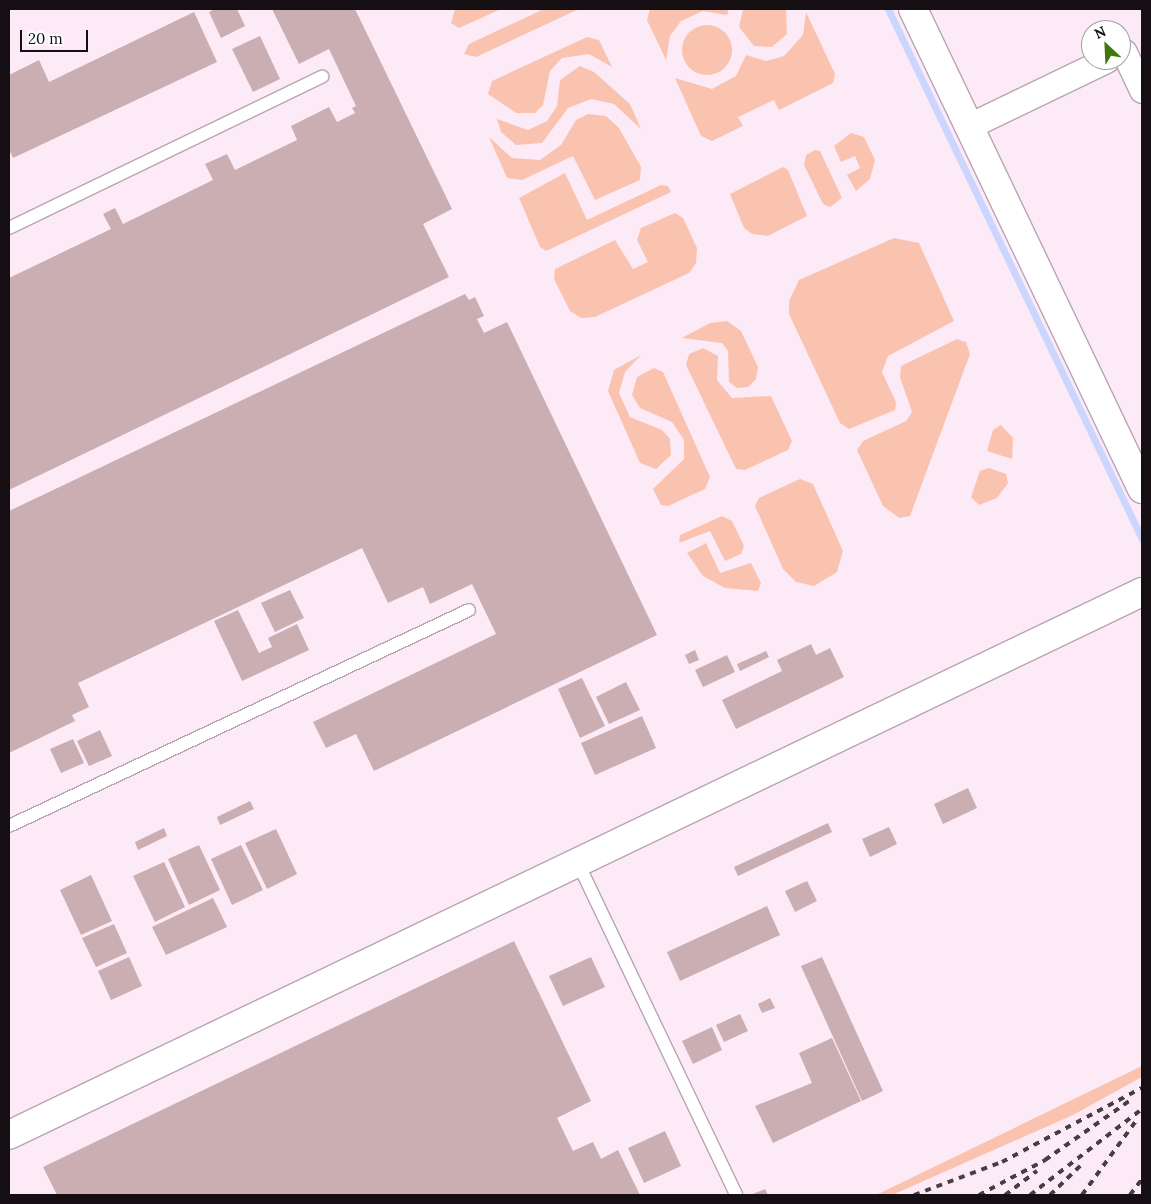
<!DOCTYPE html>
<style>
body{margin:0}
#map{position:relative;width:1151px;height:1204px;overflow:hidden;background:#fdeaf7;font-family:Lora,serif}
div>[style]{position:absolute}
.green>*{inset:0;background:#fac3b0}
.round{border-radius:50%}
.stream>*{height:7px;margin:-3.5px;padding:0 3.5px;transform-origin:3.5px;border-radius:3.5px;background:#cbd6ff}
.building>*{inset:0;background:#caaeb2}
.roads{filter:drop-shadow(1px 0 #b9a4b3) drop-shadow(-1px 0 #b9a4b3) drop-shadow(0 1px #b9a4b3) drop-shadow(0 -1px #b9a4b3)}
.lane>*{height:12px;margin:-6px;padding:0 6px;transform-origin:6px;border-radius:6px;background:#fff}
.street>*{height:25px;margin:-12.5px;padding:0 12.5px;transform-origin:12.5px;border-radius:12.5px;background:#fff}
.secondary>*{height:28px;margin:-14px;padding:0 14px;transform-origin:14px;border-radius:14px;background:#fff}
.rail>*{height:4px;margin-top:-2px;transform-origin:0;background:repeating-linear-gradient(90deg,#473e44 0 6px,transparent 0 12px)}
span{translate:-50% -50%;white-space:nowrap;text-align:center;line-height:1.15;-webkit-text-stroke:4.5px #fefefe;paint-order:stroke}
.frame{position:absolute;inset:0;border:10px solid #150e13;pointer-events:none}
.north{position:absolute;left:1081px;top:20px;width:50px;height:50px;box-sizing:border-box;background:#fefefe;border:1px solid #a19ea0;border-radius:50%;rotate:335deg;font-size:14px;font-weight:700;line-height:20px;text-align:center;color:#150e13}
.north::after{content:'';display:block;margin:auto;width:18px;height:22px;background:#40780c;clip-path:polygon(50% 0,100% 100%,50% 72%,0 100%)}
.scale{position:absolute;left:20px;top:30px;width:68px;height:22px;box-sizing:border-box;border:2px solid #150e13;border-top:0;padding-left:6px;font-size:15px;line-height:18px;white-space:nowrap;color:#150e13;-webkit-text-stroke:4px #fefefe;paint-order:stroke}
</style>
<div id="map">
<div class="green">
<i style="clip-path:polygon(455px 9px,501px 9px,459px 28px,451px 23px)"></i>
<i style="clip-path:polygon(544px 9px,579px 9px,476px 57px,464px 54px,469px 44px)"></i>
<i style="clip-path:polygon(650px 9px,729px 9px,727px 15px,703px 11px,681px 21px,670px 36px,666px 60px,647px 20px)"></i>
<i style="clip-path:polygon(743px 9px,786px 9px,787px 34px,772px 47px,754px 46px,739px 27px)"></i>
<i style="clip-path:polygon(806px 12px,835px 74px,833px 83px,779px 110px,774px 100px,738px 117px,743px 126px,712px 141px,701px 136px,675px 78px,712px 89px,736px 76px,746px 55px,766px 61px,784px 56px,803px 35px)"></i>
<i class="round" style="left:682px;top:25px;width:50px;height:50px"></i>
<i style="clip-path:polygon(587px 37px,599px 40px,612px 67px,589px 54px,562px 58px,550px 71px,543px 105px,535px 113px,516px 113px,488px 94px,492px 81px)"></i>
<i style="clip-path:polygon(580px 66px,594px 72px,630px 104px,641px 129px,614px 104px,591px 99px,568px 108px,542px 143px,516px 145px,501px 132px,497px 119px,528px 130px,547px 121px,557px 106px,560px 80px)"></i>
<i style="clip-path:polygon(588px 114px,606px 116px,619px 128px,641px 167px,640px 180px,595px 200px,573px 156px,522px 180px,507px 178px,489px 137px,512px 158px,540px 160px,561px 145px,576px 120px)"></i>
<i style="clip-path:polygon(851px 133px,864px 137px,875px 160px,870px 179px,856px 191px,847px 175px,860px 168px,855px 156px,841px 162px,834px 146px)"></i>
<i style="clip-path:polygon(815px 150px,820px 151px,842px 198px,830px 207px,823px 204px,804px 165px,806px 155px)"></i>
<i style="clip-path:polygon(783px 167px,788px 170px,807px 216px,768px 236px,752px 234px,744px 228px,730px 194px)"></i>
<i style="clip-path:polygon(565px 173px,587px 220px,661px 185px,668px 186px,671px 192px,546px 251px,540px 247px,519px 198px)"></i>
<i style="clip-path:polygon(675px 213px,683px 218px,697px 248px,696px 263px,689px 273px,595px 317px,581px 318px,570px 311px,554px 279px,555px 269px,615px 240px,633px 269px,648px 262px,637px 240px,641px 228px)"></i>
<i style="clip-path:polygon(894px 238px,919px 243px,954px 321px,888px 356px,882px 372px,896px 402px,895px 410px,849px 429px,840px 423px,789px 314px,789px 301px,799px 280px)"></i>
<i style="clip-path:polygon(727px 321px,741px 331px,758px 367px,756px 379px,748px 387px,737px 388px,729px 382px,728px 351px,722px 343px,682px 338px,710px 323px)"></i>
<i style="clip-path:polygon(957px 339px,966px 342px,970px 354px,910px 516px,899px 518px,883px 506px,857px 450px,863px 441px,906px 421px,912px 412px,900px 377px,901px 366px)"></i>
<i style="clip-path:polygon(703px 348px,718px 356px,717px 380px,732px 398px,771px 396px,792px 441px,788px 450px,745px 470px,736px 469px,686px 365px,689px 354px)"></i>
<i style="clip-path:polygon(641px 355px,625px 372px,619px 393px,630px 417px,662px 430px,670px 439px,671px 455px,656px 469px,640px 463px,608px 391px,614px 370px)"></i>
<i style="clip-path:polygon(654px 368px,663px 372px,710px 477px,705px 489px,668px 506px,661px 505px,653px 489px,684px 459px,684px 440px,672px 422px,640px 408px,632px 395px,637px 377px)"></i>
<i style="clip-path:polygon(1001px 425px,1013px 438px,1012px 459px,987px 451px,993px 430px)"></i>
<i style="clip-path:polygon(989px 468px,1006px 474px,1008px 483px,997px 498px,979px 505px,971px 497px,980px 471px)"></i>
<i style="clip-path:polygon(800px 479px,813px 484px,843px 551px,837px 572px,814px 586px,796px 582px,783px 569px,755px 506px,759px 498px)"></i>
<i style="clip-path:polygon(722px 516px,732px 521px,744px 546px,741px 554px,725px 561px,710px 531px,679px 543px,680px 535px)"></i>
<i style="clip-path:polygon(706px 543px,720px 573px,751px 563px,761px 583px,758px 591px,725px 588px,703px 576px,687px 553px)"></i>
<i style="clip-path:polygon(1142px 1066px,1142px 1077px,1073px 1115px,892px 1195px,876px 1195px)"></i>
</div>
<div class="stream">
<i style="left:888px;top:9px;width:588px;rotate:64.39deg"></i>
</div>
<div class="building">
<i style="clip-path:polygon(215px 9px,237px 9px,245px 26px,221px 38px,209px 12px)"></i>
<i style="clip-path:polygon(272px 9px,355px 9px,452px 209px,423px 224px,449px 277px,9px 490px,9px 278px,111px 229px,103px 214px,115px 208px,123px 224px,213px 180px,205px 164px,227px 154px,235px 170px,297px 140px,291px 126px,329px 107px,337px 122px,355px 113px,352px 108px,356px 106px,329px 49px,299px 64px)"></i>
<i style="clip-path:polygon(194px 12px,217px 62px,13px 158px,9px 149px,9px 75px,39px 60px,49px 82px)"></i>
<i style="clip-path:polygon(260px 36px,280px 79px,253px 92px,232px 49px)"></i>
<i style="clip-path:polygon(465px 294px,469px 300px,475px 297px,484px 316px,477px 319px,484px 333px,507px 322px,657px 635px,374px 771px,356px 734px,326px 748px,313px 722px,496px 634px,472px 584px,430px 604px,423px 587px,388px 603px,362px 548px,78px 683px,89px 707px,72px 715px,75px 721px,9px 753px,9px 511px)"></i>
<i style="clip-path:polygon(290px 590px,304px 618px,275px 632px,261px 603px)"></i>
<i style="clip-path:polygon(238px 610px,259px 653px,272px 647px,268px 638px,297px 624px,309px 650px,242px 681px,214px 621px)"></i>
<i style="clip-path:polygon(811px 644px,816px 655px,830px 648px,844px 677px,736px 729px,722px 700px,782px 671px,777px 660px)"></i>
<i style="clip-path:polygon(695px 650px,699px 660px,689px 664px,685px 655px)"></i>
<i style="clip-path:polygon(766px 651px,769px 657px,740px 671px,737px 664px)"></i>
<i style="clip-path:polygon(727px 655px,735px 672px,703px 687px,695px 670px)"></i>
<i style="clip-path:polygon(582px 678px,605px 726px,580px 738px,558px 689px)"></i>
<i style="clip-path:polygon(626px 682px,640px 710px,609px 724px,596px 697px)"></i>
<i style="clip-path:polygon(642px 716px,656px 748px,595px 775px,581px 743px)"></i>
<i style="clip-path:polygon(100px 730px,112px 756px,89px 766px,77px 741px)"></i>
<i style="clip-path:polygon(73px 739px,84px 763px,61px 773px,50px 749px)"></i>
<i style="clip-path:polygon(968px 788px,977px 808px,943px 824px,934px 804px)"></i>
<i style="clip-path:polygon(250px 801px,254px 809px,220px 825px,217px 817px)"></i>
<i style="clip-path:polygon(828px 823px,832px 832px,738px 876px,734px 867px)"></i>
<i style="clip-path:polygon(889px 827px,897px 844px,870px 857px,862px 839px)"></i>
<i style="clip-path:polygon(164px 828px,167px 836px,138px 850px,135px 842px)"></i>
<i style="clip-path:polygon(276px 829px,297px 874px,267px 889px,245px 843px)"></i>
<i style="clip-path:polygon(199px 845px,220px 890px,189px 905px,168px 859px)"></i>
<i style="clip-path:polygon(241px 845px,263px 890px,232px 905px,211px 859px)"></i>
<i style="clip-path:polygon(164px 862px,185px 907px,155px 922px,133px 876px)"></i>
<i style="clip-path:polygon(91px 875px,112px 921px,81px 935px,60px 890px)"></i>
<i style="clip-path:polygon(807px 881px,817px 901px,795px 912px,785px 891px)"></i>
<i style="clip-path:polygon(213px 898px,227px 927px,166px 955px,152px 927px)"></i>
<i style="clip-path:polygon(767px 906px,780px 935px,680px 981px,667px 952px)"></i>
<i style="clip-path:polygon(114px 924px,127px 953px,96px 967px,82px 938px)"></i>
<i style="clip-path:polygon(514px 941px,591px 1101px,557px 1118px,573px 1151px,593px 1142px,601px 1159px,618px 1150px,640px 1195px,57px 1195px,43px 1167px)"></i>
<i style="clip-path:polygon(129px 957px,142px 986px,111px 1000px,98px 971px)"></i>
<i style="clip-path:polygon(591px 957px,605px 987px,563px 1006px,549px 976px)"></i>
<i style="clip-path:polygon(822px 957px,883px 1091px,862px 1101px,801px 966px)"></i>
<i style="clip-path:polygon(770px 998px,775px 1008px,762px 1013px,758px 1004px)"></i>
<i style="clip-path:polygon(740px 1014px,748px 1031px,724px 1042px,716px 1025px)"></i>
<i style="clip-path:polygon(712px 1027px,722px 1050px,693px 1064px,682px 1041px)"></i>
<i style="clip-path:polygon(832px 1038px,861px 1101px,773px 1143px,755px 1106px,812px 1083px,799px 1053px)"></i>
<i style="clip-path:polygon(665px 1131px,681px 1166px,644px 1183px,628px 1148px)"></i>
<i style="clip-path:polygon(765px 1189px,768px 1195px,750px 1195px)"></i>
</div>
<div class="roads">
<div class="lane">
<i style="left:9px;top:228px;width:348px;rotate:-25.8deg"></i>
<i style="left:9px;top:826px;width:508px;rotate:-25.15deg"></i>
<i style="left:577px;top:861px;width:370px;rotate:64.5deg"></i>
</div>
<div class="street">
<i style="left:1124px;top:52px;width:42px;rotate:64.7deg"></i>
<i style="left:969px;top:126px;width:152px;rotate:-25.7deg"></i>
</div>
<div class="secondary">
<i style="left:913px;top:9px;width:532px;rotate:64.49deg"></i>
<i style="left:9px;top:1135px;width:1256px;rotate:-25.61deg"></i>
</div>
</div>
<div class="rail">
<i style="left:914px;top:1195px;width:94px;rotate:-20.6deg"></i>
<i style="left:1002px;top:1162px;width:158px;rotate:-27.9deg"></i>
<i style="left:979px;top:1195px;width:75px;rotate:-27.9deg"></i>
<i style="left:1045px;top:1160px;width:103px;rotate:-35.1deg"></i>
<i style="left:1005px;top:1195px;width:40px;rotate:-37deg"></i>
<i style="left:1030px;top:1195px;width:141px;rotate:-37.5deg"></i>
<i style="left:1050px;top:1195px;width:42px;rotate:-44deg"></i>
<i style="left:1082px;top:1195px;width:92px;rotate:-53.9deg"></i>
<i style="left:1130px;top:1195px;width:20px;rotate:-53deg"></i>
</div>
<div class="frame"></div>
<div class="north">N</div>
<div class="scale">20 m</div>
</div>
